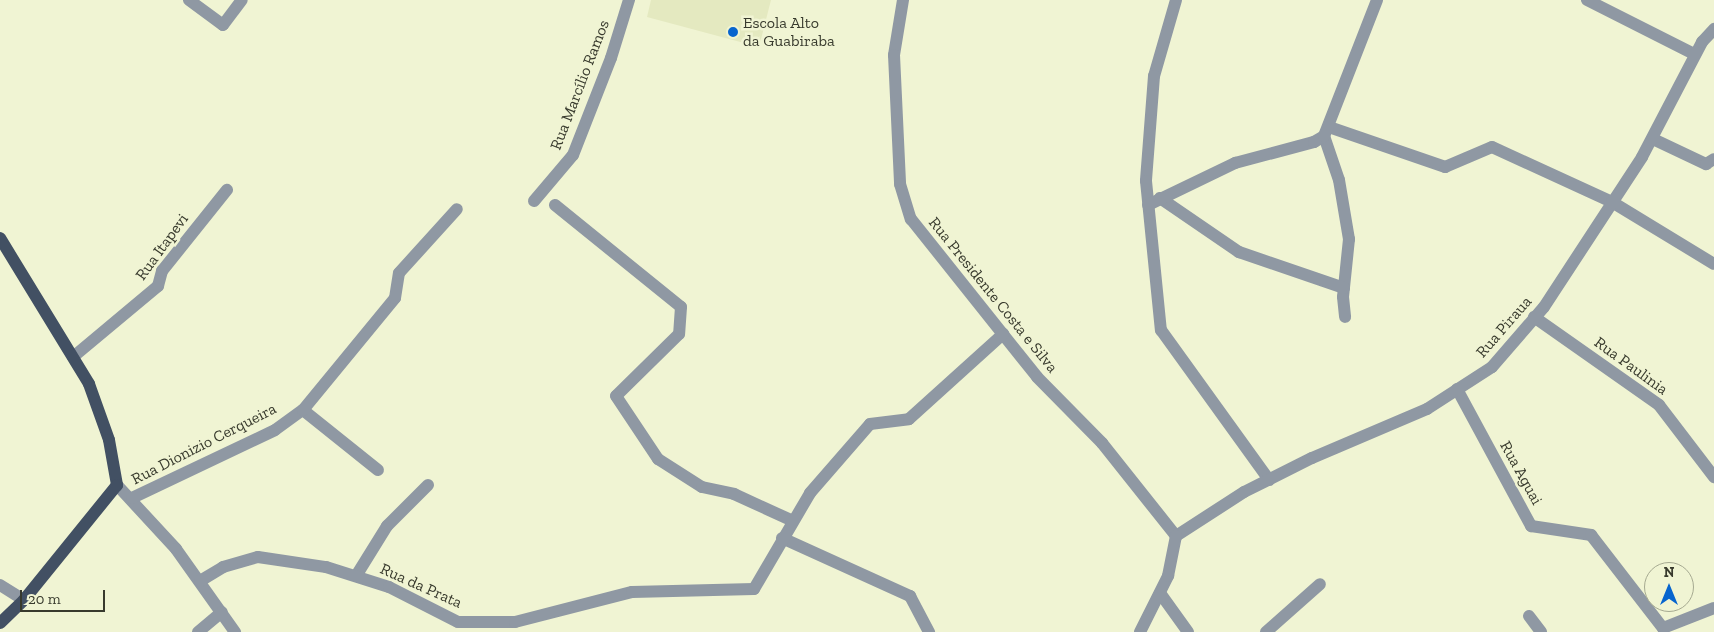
<!DOCTYPE html>
<meta charset="utf-8">
<style>
body{margin:0}
#map{position:relative;width:1714px;height:632px;overflow:hidden;background:#f0f4d3;font-family:"Zilla Slab",serif}
div>[style]{position:absolute}
.built>*{inset:0;background:#e4e9c0}
.minor>*{height:12px;margin:-6px;padding:0 6px;transform-origin:6px;border-radius:6px;background:#8f98a3}
.major>*{height:12px;margin:-6px;padding:0 6px;transform-origin:6px;border-radius:6px;background:#425063}
.dots>*{width:14px;height:14px;translate:-50% -50%;box-sizing:border-box;border:2px solid #f0f4d3;border-radius:50%}
span{translate:-50% -50%;white-space:nowrap;text-align:center;line-height:1.15;-webkit-text-stroke:5px #f0f4d3;paint-order:stroke}
.poi-label{font-size:16px;color:#383a2d}
.left{translate:0 -50%;text-align:left}
.street-label{font-size:16px;color:#383a2d}
.north{position:absolute;left:1644px;top:562px;width:50px;height:50px;box-sizing:border-box;background:#f0f4d3;border:1px solid #a6aa91;border-radius:50%;rotate:0deg;font-size:14px;font-weight:700;line-height:20px;text-align:center;color:#383a2d}
.north::after{content:'';display:block;margin:auto;width:18px;height:22px;background:#0765ce;clip-path:polygon(50% 0,100% 100%,50% 72%,0 100%)}
.scale{position:absolute;left:20px;top:590px;width:85px;height:22px;box-sizing:border-box;border:2px solid #383a2d;border-top:0;padding-left:6px;font-size:15px;line-height:18px;white-space:nowrap;color:#383a2d;-webkit-text-stroke:4px #f0f4d3;paint-order:stroke}
</style>
<div id="map">
<div class="built">
<i style="clip-path:polygon(651px 0,771px 0,759px 47px,647px 17px)"></i>
</div>
<div class="minor">
<i style="left:189px;top:0;width:42px;rotate:36.3deg"></i>
<i style="left:223px;top:25px;width:31px;rotate:-53deg"></i>
<i style="left:903px;top:0;width:56px;rotate:99.3deg"></i>
<i style="left:894px;top:55px;width:129px;rotate:87.3deg"></i>
<i style="left:900px;top:184px;width:37px;rotate:73deg"></i>
<i style="left:911px;top:219px;width:202px;rotate:51.4deg"></i>
<i style="left:1037px;top:377px;width:93px;rotate:45.4deg"></i>
<i style="left:1102px;top:443px;width:119px;rotate:51.5deg"></i>
<i style="left:1176px;top:0;width:79px;rotate:106.1deg"></i>
<i style="left:1154px;top:76px;width:105px;rotate:94.4deg"></i>
<i style="left:1146px;top:181px;width:150px;rotate:84.3deg"></i>
<i style="left:1161px;top:330px;width:185px;rotate:54.2deg"></i>
<i style="left:1587px;top:0;width:118px;rotate:26.8deg"></i>
<i style="left:1329px;top:127px;width:123px;rotate:19deg"></i>
<i style="left:1445px;top:167px;width:51px;rotate:-23.1deg"></i>
<i style="left:1492px;top:147px;width:132px;rotate:24.6deg"></i>
<i style="left:1612px;top:202px;width:119px;rotate:31.3deg"></i>
<i style="left:1324px;top:136px;width:46px;rotate:71.2deg"></i>
<i style="left:1339px;top:180px;width:60px;rotate:80.4deg"></i>
<i style="left:1349px;top:239px;width:58px;rotate:95.9deg"></i>
<i style="left:1343px;top:297px;width:20px;rotate:84deg"></i>
<i style="left:1653px;top:139px;width:59px;rotate:25.3deg"></i>
<i style="left:1706px;top:164px;width:9px;rotate:-32deg"></i>
<i style="left:1160px;top:198px;width:96px;rotate:34.4deg"></i>
<i style="left:1239px;top:252px;width:111px;rotate:18.9deg"></i>
<i style="left:534px;top:201px;width:60px;rotate:-49.7deg"></i>
<i style="left:573px;top:155px;width:104px;rotate:-68.6deg"></i>
<i style="left:611px;top:58px;width:61px;rotate:-72.8deg"></i>
<i style="left:555px;top:205px;width:162px;rotate:39deg"></i>
<i style="left:681px;top:307px;width:27px;rotate:94deg"></i>
<i style="left:679px;top:334px;width:88px;rotate:135.5deg"></i>
<i style="left:616px;top:396px;width:76px;rotate:56.3deg"></i>
<i style="left:658px;top:459px;width:52px;rotate:32.5deg"></i>
<i style="left:702px;top:487px;width:33px;rotate:12deg"></i>
<i style="left:734px;top:494px;width:65px;rotate:24.6deg"></i>
<i style="left:1148px;top:205px;width:97px;rotate:-25.8deg"></i>
<i style="left:1235px;top:163px;width:82px;rotate:-14.9deg"></i>
<i style="left:1314px;top:142px;width:12px;rotate:-31deg"></i>
<i style="left:1324px;top:136px;width:146px;rotate:-68.7deg"></i>
<i style="left:1534px;top:317px;width:153px;rotate:35.1deg"></i>
<i style="left:1659px;top:405px;width:91px;rotate:52.6deg"></i>
<i style="left:73px;top:357px;width:111px;rotate:-39.9deg"></i>
<i style="left:158px;top:286px;width:16px;rotate:-75deg"></i>
<i style="left:162px;top:271px;width:104px;rotate:-51.3deg"></i>
<i style="left:1457px;top:389px;width:156px;rotate:61.6deg"></i>
<i style="left:1531px;top:526px;width:61px;rotate:8.5deg"></i>
<i style="left:1591px;top:535px;width:118px;rotate:52.3deg"></i>
<i style="left:1663px;top:628px;width:55px;rotate:-21.4deg"></i>
<i style="left:303px;top:410px;width:96px;rotate:38.7deg"></i>
<i style="left:117px;top:485px;width:87px;rotate:47.3deg"></i>
<i style="left:176px;top:549px;width:102px;rotate:54.6deg"></i>
<i style="left:132px;top:498px;width:158px;rotate:-25.4deg"></i>
<i style="left:275px;top:430px;width:34px;rotate:-36deg"></i>
<i style="left:303px;top:410px;width:145px;rotate:-50.6deg"></i>
<i style="left:395px;top:298px;width:25px;rotate:-81deg"></i>
<i style="left:399px;top:273px;width:86px;rotate:-47.8deg"></i>
<i style="left:1176px;top:536px;width:81px;rotate:-32.9deg"></i>
<i style="left:1244px;top:492px;width:76px;rotate:-26.6deg"></i>
<i style="left:1312px;top:458px;width:125px;rotate:-23.1deg"></i>
<i style="left:1427px;top:409px;width:77px;rotate:-32.9deg"></i>
<i style="left:1492px;top:367px;width:79px;rotate:-49.1deg"></i>
<i style="left:1544px;top:307px;width:179px;rotate:-56.8deg"></i>
<i style="left:1642px;top:157px;width:130px;rotate:-62.4deg"></i>
<i style="left:1702px;top:42px;width:18px;rotate:-47deg"></i>
<i style="left:782px;top:538px;width:141px;rotate:24.4deg"></i>
<i style="left:910px;top:596px;width:41px;rotate:62.2deg"></i>
<i style="left:356px;top:576px;width:59px;rotate:-58.2deg"></i>
<i style="left:387px;top:526px;width:58px;rotate:-45deg"></i>
<i style="left:200px;top:581px;width:27px;rotate:-31deg"></i>
<i style="left:223px;top:567px;width:36px;rotate:-16deg"></i>
<i style="left:258px;top:557px;width:69px;rotate:8.4deg"></i>
<i style="left:326px;top:567px;width:66px;rotate:17.6deg"></i>
<i style="left:389px;top:587px;width:77px;rotate:26.9deg"></i>
<i style="left:458px;top:622px;width:57px"></i>
<i style="left:515px;top:622px;width:121px;rotate:-14.4deg"></i>
<i style="left:632px;top:592px;width:122px;rotate:-1.4deg"></i>
<i style="left:754px;top:589px;width:111px;rotate:-59.7deg"></i>
<i style="left:810px;top:493px;width:91px;rotate:-49deg"></i>
<i style="left:870px;top:424px;width:39px;rotate:-7deg"></i>
<i style="left:909px;top:419px;width:127px;rotate:-42.1deg"></i>
<i style="left:0;top:585px;width:28px;rotate:32deg"></i>
<i style="left:1160px;top:593px;width:48px;rotate:54.3deg"></i>
<i style="left:1529px;top:616px;width:20px;rotate:53deg"></i>
<i style="left:198px;top:632px;width:31px;rotate:-40deg"></i>
<i style="left:1140px;top:632px;width:63px;rotate:-63.4deg"></i>
<i style="left:1168px;top:576px;width:41px;rotate:-78.7deg"></i>
<i style="left:1266px;top:632px;width:72px;rotate:-41.6deg"></i>
</div>
<div class="major">
<i style="left:0;top:238px;width:171px;rotate:58.6deg"></i>
<i style="left:89px;top:384px;width:59px;rotate:70.3deg"></i>
<i style="left:109px;top:440px;width:46px;rotate:79.9deg"></i>
<i style="left:117px;top:485px;width:148px;rotate:129deg"></i>
<i style="left:24px;top:600px;width:33px;rotate:136deg"></i>
</div>
<div class="dots">
<i style="left:733px;top:32px;background:#0765ce"></i>
</div>
<div class="poi-label">
<span class="left" style="left:743px;top:32px">Escola Alto<br>da Guabiraba</span>
</div>
<div class="street-label">
<span style="left:580px;top:85px;rotate:-69deg">Rua Marcílio Ramos</span>
<span style="left:162px;top:247px;rotate:-54deg">Rua Itapevi</span>
<span style="left:993px;top:295px;rotate:51deg">Rua Presidente Costa e Silva</span>
<span style="left:1504px;top:327px;rotate:-49deg">Rua Piraua</span>
<span style="left:1631px;top:366px;rotate:36deg">Rua Paulinia</span>
<span style="left:204px;top:444px;rotate:-27deg">Rua Dionizio Cerqueira</span>
<span style="left:1521px;top:473px;rotate:61deg">Rua Aguai</span>
<span style="left:421px;top:586px;rotate:24deg">Rua da Prata</span>
</div>
<div class="north">N</div>
<div class="scale">20 m</div>
</div>
